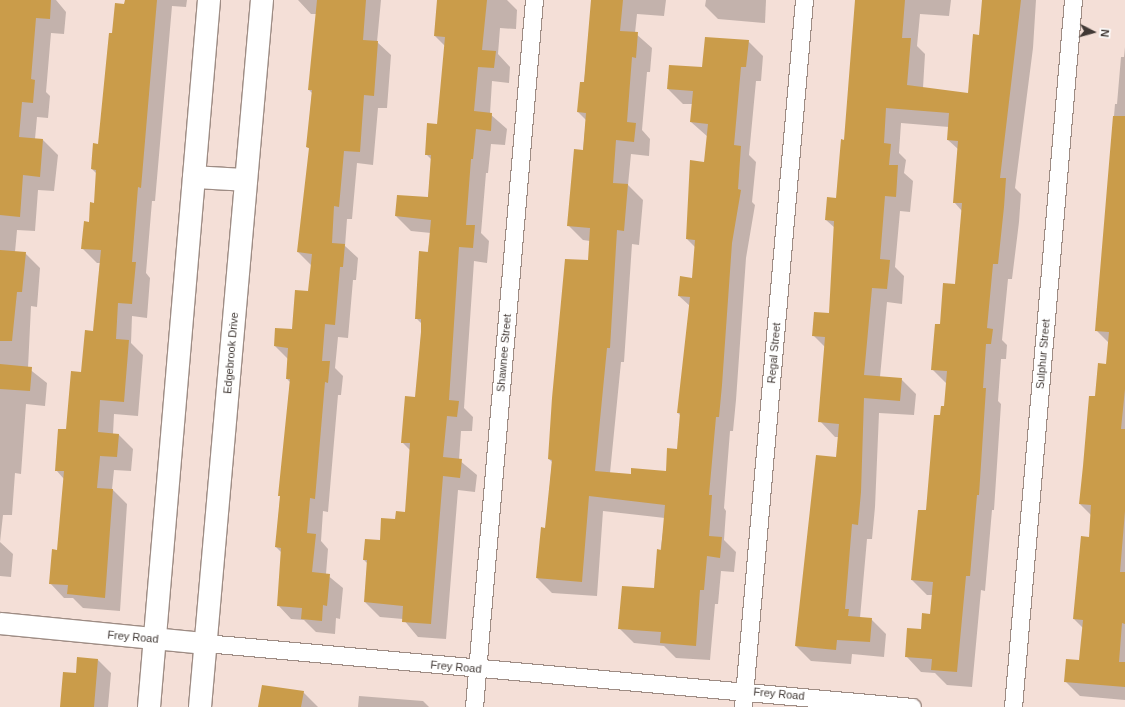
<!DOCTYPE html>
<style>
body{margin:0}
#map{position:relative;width:1125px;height:707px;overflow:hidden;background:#f4dfd7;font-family:Helvetica,sans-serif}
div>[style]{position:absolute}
.shadow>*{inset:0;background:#0003}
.building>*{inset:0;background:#ca9c4a}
.roads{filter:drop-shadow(1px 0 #9e8c84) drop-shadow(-1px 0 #9e8c84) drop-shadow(0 1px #9e8c84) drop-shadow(0 -1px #9e8c84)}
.minor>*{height:17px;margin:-8.5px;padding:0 8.5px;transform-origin:8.5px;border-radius:8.5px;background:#fff}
.tertiary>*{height:21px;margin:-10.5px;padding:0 10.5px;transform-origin:10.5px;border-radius:10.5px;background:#fff}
.secondary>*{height:22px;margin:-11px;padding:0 11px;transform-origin:11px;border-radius:11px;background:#fff}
span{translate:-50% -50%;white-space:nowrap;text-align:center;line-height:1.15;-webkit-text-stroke:3px #fff;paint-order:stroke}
.street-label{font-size:11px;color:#413935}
.north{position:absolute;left:1073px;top:12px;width:40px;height:40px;-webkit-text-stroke:3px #fff;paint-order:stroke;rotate:96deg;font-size:11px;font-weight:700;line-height:16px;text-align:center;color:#413935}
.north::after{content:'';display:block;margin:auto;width:14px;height:18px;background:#413935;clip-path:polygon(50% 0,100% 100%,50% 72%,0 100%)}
</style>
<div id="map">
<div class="shadow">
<i style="clip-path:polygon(0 0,56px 0,66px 12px,64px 34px,51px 33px,46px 92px,50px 96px,48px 118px,37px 117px,35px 139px,43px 140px,58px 155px,54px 191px,38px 190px,35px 231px,17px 230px,15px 252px,25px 253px,40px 268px,37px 307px,31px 306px,28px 368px,47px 383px,45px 406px,26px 404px,21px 474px,15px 473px,12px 515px,3px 515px,0 542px,13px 554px,11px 577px,0 576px)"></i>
<i style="clip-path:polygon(126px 0,187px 0,186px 7px,172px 6px,155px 201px,152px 201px,146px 273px,150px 278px,147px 318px,132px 316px,131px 343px,143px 355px,138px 416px,114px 414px,113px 434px,119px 435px,133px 449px,131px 471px,114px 470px,112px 489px,127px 504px,120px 611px,83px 608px,73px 598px,64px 598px,50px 583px,58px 551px,64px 479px,56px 470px,94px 332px,100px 263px,97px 263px,82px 248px,95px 204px,97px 174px,92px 169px,99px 145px,113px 34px)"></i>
<i style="clip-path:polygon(298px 0,381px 0,377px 42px,391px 55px,387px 108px,378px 108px,373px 165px,357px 163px,352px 219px,347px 219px,345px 246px,358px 258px,356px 280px,353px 280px,348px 338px,338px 337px,335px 368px,343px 376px,341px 395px,338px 395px,328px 512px,323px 511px,321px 541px,328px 549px,326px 574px,343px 588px,340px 619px,336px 618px,335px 634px,316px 632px,304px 620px,291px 619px,278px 605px,282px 553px,276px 547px,290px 382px,287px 379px,288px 359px,275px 346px,293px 330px,309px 292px,312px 266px,298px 252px,310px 149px,307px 147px,312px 93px,309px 90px,317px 14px,311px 14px)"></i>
<i style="clip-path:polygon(438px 0,507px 0,517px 10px,516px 29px,500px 28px,498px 54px,510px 67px,509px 83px,492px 81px,490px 114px,507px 129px,505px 145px,491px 144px,488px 173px,486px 173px,481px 233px,489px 241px,487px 263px,474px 261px,464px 408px,473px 417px,472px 431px,461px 431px,459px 460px,477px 475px,475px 492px,458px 490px,446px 639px,418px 637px,403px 619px,380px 617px,365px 602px,368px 564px,364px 560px,396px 521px,406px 513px,411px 451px,402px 442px,416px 398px,422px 324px,416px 318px,431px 233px,411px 231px,396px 216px,428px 198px,432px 160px,426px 154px,438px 125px,445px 46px,435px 36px)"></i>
<i style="clip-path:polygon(592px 0,666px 0,664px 16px,637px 14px,635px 33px,652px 48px,650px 72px,647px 72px,642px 130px,650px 139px,649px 156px,631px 154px,628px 185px,643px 200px,639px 245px,632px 244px,624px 362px,621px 362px,610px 473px,632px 475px,667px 472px,678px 450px,681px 416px,678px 413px,690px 306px,679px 296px,693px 279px,696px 248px,687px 239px,705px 163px,708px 137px,691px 122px,692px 104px,683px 104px,668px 89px,748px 41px,763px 56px,761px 81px,756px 81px,749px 155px,756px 162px,752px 202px,755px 205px,746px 258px,736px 400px,733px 431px,730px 431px,724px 508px,726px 511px,724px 540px,736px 552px,734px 572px,721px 571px,718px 604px,715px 604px,710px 660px,676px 658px,664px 646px,634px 643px,619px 628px,655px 589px,665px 518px,603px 511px,597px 596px,552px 593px,537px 578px,546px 529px,552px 462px,549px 459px,589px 261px,590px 241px,583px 240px,568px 225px,583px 151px,586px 120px,578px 112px,584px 84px)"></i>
<i style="clip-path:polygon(706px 0,766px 0,765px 23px,718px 19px,705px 6px)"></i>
<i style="clip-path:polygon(857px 0,951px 0,949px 16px,920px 14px,917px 46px,925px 54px,923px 88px,969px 94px,980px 36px,983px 0,1036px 0,1033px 48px,1015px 188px,1021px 194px,1019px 222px,1012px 279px,1008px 279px,1002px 340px,1007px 345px,1006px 359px,1001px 359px,998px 401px,1001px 404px,994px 510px,992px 510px,985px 591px,981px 590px,972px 687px,947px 685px,935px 673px,921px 672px,906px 656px,931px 615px,932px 595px,927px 595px,912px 580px,927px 512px,945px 407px,947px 384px,932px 369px,940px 326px,956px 285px,962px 211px,954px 202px,958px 149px,948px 140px,949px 127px,901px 123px,899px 153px,906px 160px,904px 173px,913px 181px,910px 212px,900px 211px,895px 267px,904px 276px,902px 304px,887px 302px,880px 377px,901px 379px,916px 394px,914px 415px,879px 413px,875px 507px,872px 539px,867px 539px,860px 618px,871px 619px,886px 634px,884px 657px,852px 654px,851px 664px,811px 661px,796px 646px,837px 458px,839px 437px,835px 437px,820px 421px,825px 347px,813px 335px,830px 314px,835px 228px,826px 220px,837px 199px,845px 141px)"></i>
<i style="clip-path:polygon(1125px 47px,1125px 700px,1080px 696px,1065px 681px,1080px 661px,1083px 628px,1074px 619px,1090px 538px,1091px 515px,1080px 504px,1096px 397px,1107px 365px,1109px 343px,1096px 330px,1115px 104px,1117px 104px,1121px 57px,1124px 57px)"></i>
<i style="clip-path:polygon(98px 660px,111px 673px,108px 707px,61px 707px,76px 674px)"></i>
<i style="clip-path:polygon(303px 692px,318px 707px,259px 707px)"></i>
<i style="clip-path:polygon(359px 696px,423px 701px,429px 707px,358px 707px)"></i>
</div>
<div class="building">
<i style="clip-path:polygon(0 0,51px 0,50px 19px,36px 18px,31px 79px,35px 80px,33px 103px,22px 102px,19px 137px,43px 139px,40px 177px,23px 175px,20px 217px,0 215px)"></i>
<i style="clip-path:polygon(125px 0,157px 0,141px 188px,138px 187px,132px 262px,136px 262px,132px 304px,118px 303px,116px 339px,129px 340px,124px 402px,100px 400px,98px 432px,119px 434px,117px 457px,100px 456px,97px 488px,113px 489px,105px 598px,67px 594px,68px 585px,49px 584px,52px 549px,57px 550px,64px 471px,55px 471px,58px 429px,66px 429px,71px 371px,81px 372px,85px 330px,93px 331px,101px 250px,81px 249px,84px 221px,89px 222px,90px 202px,94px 203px,96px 170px,91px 169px,93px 143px,98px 144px,109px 33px,112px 33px,115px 3px,124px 4px)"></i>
<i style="clip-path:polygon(317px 0,366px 0,363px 40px,378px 41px,374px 96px,364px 95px,360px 152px,344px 151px,339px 207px,334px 206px,332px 243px,345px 244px,343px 267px,340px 267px,335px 325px,325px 324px,322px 361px,330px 361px,328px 383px,325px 382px,315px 499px,310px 498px,307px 533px,316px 534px,312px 572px,330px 574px,327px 606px,323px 605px,322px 621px,301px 619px,302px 608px,277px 606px,281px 548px,275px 547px,280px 496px,278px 496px,290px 379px,286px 379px,288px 348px,274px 346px,275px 328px,292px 329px,295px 290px,308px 291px,312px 254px,297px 252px,309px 148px,306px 147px,312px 90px,308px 90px)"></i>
<i style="clip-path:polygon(437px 0,487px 0,482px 50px,496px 51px,494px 68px,478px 67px,474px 111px,492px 113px,491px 131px,476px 129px,473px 159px,471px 159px,466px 225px,475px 225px,473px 248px,459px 247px,449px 400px,459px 401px,457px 417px,447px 416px,443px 457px,462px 459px,460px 478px,443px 476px,431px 624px,402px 622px,403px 606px,364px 602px,367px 560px,363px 560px,365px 539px,380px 540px,381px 518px,395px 519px,396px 511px,405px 512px,410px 443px,401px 443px,405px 396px,415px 397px,421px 332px,421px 319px,415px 319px,419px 251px,428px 252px,431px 220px,395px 216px,397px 195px,428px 197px,431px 155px,425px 155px,427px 123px,437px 124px,445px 37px,434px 36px)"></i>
<i style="clip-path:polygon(591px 0,623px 0,620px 31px,638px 32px,636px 58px,632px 57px,627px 122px,636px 123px,634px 142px,616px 140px,613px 183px,628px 184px,624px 231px,617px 230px,610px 348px,607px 348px,595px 471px,631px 474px,631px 468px,666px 471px,667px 448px,677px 449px,680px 413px,677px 413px,690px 297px,678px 296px,680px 276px,692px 278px,695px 240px,686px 239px,690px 160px,704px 162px,708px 124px,690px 122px,693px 91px,667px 89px,669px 65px,702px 67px,705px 37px,749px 40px,746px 67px,741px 67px,734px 145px,741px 146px,738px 189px,741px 190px,732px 243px,722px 385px,719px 417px,716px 417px,709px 495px,712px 495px,709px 536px,722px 537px,720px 558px,707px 556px,704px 590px,700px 590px,696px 646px,660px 643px,661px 632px,618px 629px,622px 586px,654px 588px,657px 549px,661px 550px,665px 505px,589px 496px,582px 582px,536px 578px,541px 527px,545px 528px,552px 460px,548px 459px,552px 398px,565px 259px,588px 260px,590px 228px,567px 226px,574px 149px,583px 150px,586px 113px,577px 112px,580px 82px,584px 82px)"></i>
<i style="clip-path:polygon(855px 0,905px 0,902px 38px,911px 38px,907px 85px,968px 93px,973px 34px,979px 35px,982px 0,1021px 0,1000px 178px,1006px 178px,1004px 207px,998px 264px,993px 264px,987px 328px,993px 329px,991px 344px,986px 344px,983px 388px,986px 388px,979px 495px,977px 495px,970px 576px,966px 576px,957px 672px,931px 670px,932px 659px,905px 657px,907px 628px,921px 629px,922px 613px,930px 614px,933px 582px,911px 580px,918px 510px,926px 510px,934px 415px,940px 415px,941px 406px,944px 406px,947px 371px,931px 370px,935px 324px,940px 324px,943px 283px,955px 284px,962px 203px,953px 203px,958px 141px,947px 140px,949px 113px,886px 108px,884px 143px,891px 144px,889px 165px,898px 165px,896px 197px,885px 196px,880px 259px,890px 260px,887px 289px,872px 288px,864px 375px,902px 378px,900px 401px,864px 398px,861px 492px,858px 525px,852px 524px,845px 609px,849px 609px,848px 616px,872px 618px,870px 642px,837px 640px,836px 650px,795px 646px,816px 455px,836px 457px,839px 424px,818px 422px,825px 337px,812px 336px,814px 312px,829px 313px,834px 221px,825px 220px,827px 197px,836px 198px,841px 139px,844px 140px)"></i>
<i style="clip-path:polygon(1113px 116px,1125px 116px,1125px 389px,1121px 429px,1125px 429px,1125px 511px,1120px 572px,1125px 572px,1125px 624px,1122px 623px,1119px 662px,1125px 662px,1125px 687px,1064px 682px,1066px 659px,1079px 660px,1083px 620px,1073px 619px,1081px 536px,1089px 537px,1091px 505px,1079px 504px,1083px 466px,1089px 396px,1095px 396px,1098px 363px,1106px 364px,1109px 332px,1095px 331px)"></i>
<i style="clip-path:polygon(0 250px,26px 252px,22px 292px,17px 292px,12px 341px,0 341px)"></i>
<i style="clip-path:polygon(0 364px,32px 367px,30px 391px,0 389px)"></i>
<i style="clip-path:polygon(77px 657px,98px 659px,94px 707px,60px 707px,63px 672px,76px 673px)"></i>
<i style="clip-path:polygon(262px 685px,304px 691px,301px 707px,258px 707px)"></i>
</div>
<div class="roads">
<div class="minor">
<i style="left:205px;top:643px;width:710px;rotate:5.17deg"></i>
<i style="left:474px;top:707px;width:710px;rotate:-85.15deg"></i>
<i style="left:743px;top:707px;width:710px;rotate:-85.07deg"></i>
<i style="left:1013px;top:707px;width:710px;rotate:-85.15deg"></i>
</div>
<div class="tertiary">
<i style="left:0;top:623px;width:206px;rotate:5.6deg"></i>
</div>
<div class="secondary">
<i style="left:194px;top:177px;width:52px;rotate:3.3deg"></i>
<i style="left:149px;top:707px;width:710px;rotate:-85.15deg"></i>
<i style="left:200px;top:707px;width:710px;rotate:-84.99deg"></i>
</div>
</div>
<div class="street-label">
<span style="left:231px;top:353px;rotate:-85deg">Edgebrook Drive</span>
<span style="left:504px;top:353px;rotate:-85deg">Shawnee Street</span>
<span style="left:774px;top:353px;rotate:-85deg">Regal Street</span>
<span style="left:1043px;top:354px;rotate:-85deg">Sulphur Street</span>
<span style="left:133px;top:637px;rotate:5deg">Frey Road</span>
<span style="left:456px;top:667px;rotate:5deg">Frey Road</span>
<span style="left:779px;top:694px;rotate:5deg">Frey Road</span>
</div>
<div class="north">N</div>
</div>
